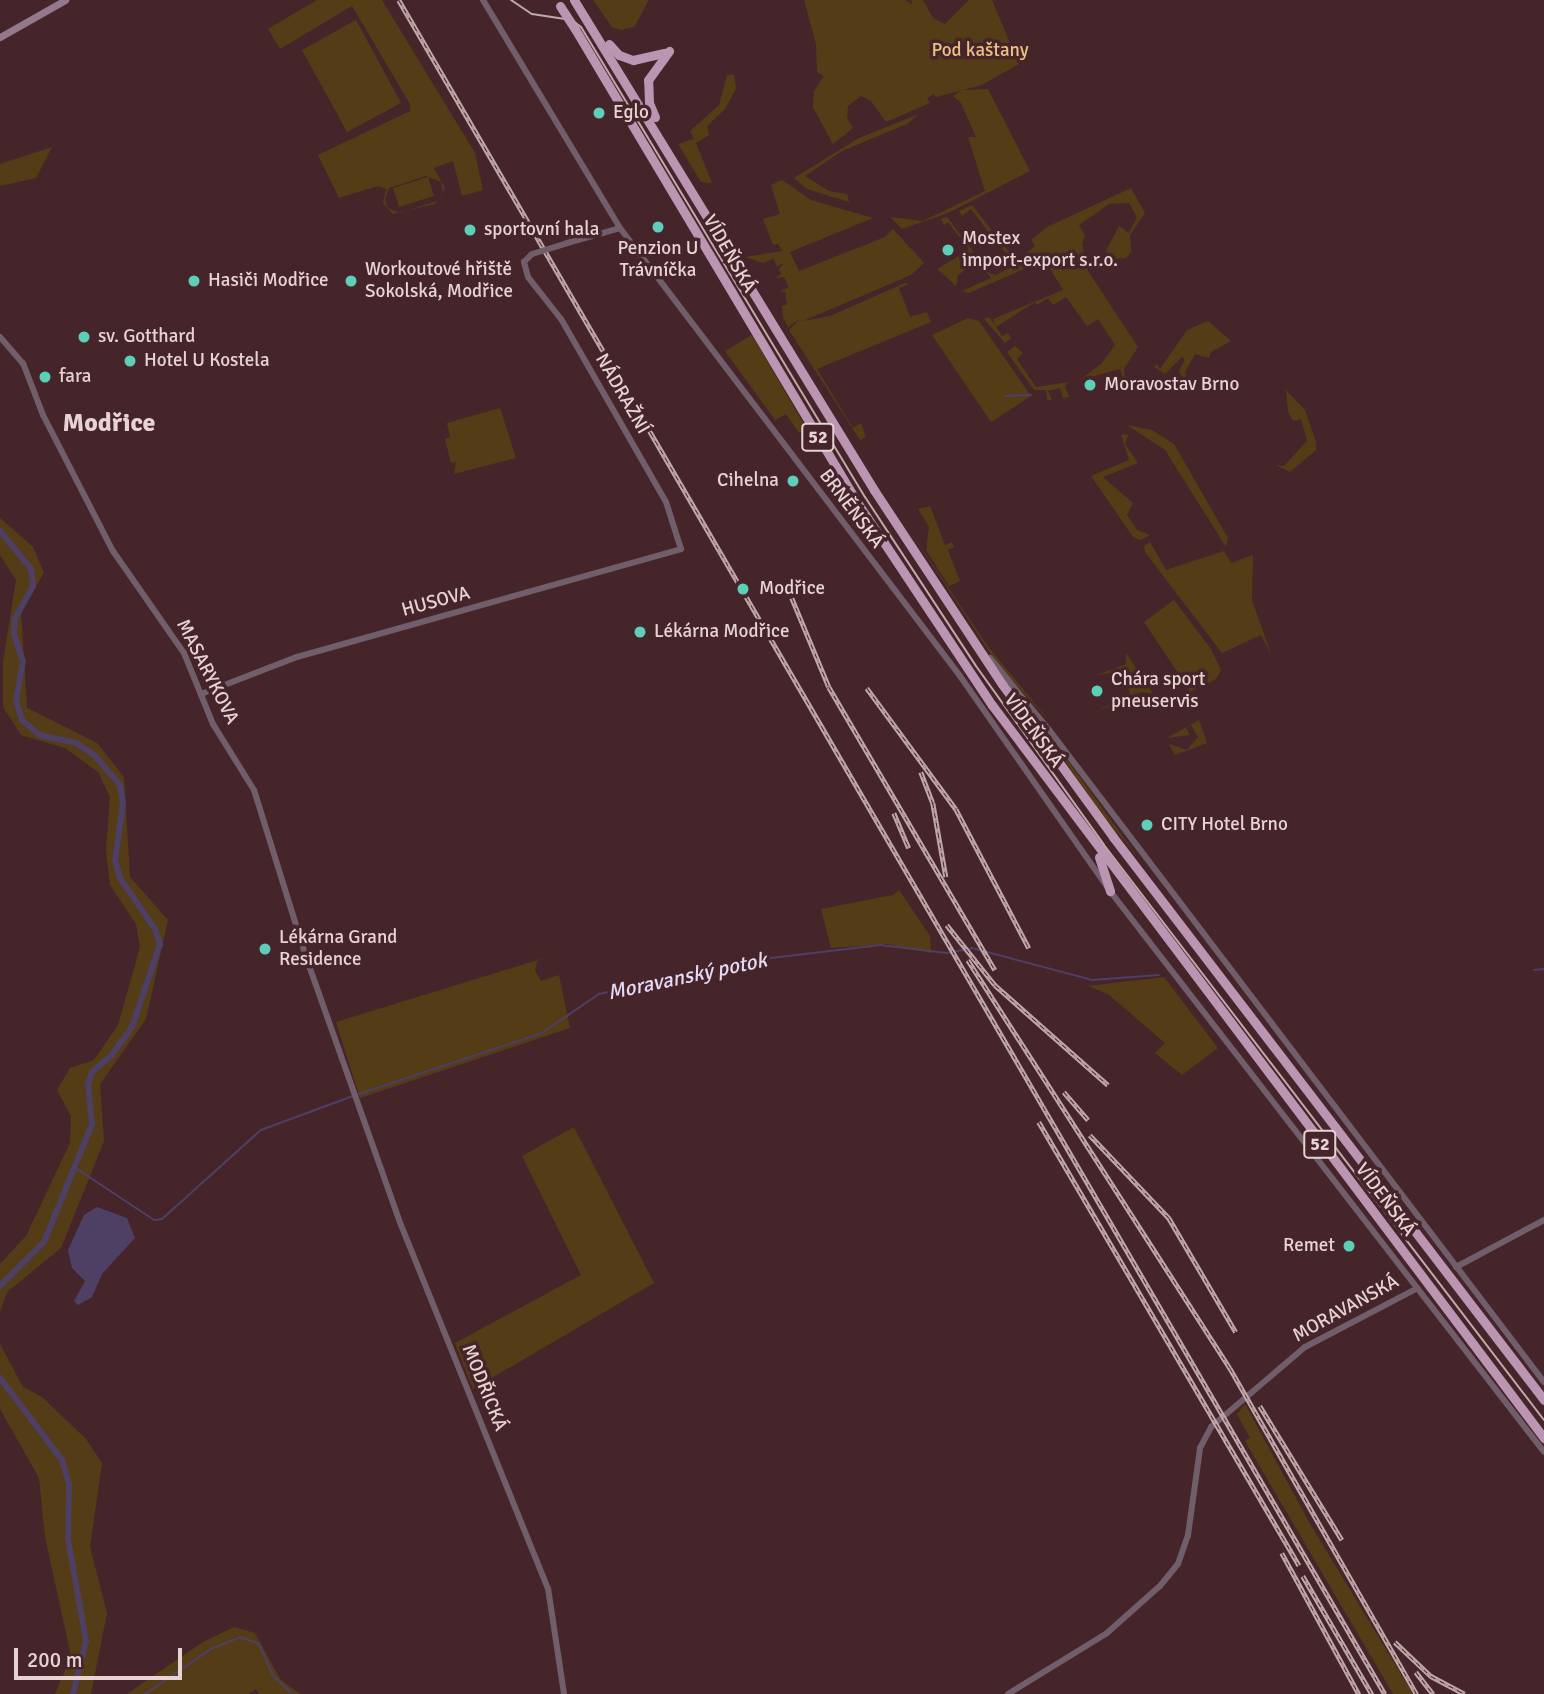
<!DOCTYPE html>
<meta charset="utf-8">
<style>
body{margin:0}
#map{position:relative;width:1544px;height:1694px;overflow:hidden;background:#45252a;font-family:Signika,sans-serif}
div>[style]{position:absolute}
.green>*{inset:0;background:#543d16}
.water>*{inset:0;background:#4e3f65}
.stream>*{height:2px;margin:-1px;padding:0 1px;transform-origin:1px;border-radius:1px;background:#4e3f65}
.canal>*{height:6px;margin:-3px;padding:0 3px;transform-origin:3px;border-radius:3px;background:#4e3f65}
.tertiary>*{height:6px;margin:-3px;padding:0 3px;transform-origin:3px;border-radius:3px;background:#705f6b}
.secondary>*{height:7px;margin:-3.5px;padding:0 3.5px;transform-origin:3.5px;border-radius:3.5px;background:#94798d}
.trunk>*{height:9px;margin:-4.5px;padding:0 4.5px;transform-origin:4.5px;border-radius:4.5px;background:#bc95b2}
.tram>*{height:2px;margin:-1px;padding:0 1px;transform-origin:1px;border-radius:1px;background:#c0a8ab}
.rail>*{height:4.5px;margin-top:-2.25px;transform-origin:0;background:repeating-linear-gradient(90deg,#45252a 0 5px,#c0a8ab 0 10px);box-sizing:border-box;border-block:2px solid #c0a8ab}
.tertiary-bridge>*{height:6px;margin:-3px;padding:0 3px;transform-origin:3px;border-radius:3px;background:#705f6b}
.trunk-bridge>*{height:9px;margin:-4.5px;padding:0 4.5px;transform-origin:4.5px;border-radius:4.5px;background:#bc95b2}
.dots>*{width:19px;height:19px;translate:-50% -50%;box-sizing:border-box;border:4px solid #45252a;border-radius:50%}
span{translate:-50% -50%;white-space:nowrap;text-align:center;line-height:1.15;-webkit-text-stroke:7px #45252a;paint-order:stroke}
.shield-label span{padding:2px 5px;background:#45252a;border:2px solid;border-radius:5px;-webkit-text-stroke-width:0}
.shield-label{font-size:18px;color:#e7d2d4;font-weight:700}
.park-label{font-size:19px;color:#ecc181}
.poi-label{font-size:19px;color:#e7d2d4}
.left{translate:0 -50%;text-align:left}
.right{translate:-100% -50%;text-align:right}
.street-label{font-size:19px;color:#e7d2d4}
.water-label{font-size:21px;color:#e4daf5;font-style:italic}
.district-label{font-size:26px;color:#e7d2d4;font-weight:700}
.scale{position:absolute;left:14px;top:1648px;width:168px;height:32px;box-sizing:border-box;border:4px solid #e7d2d4;border-top:0;padding-left:9px;font-size:21px;line-height:24px;white-space:nowrap;color:#e7d2d4;-webkit-text-stroke:5px #45252a;paint-order:stroke}
</style>
<div id="map">
<div class="green">
<i style="clip-path:polygon(evenodd,317px 0,382px 0,475px 153px,483px 190px,462px 196px,453px 161px,434px 168px,445px 188px,435px 204px,393px 214px,383px 203px,386px 189px,378px 186px,339px 198px,318px 155px,410px 111px,410px 104px,352px 6px,280px 49px,268px 29px,317px 0,426px 176px,441px 182px,443px 192px,437px 201px,400px 213px,388px 208px,385px 199px,389px 188px,426px 176px)"></i>
<i style="clip-path:polygon(593px 0,649px 0,634px 27px,621px 30px,612px 27px)"></i>
<i style="clip-path:polygon(804px 0,905px 0,913px 5px,911px 0,923px 0,933px 18px,945px 24px,969px 0,992px 0,1019px 64px,982px 85px,936px 97px,934px 94px,927px 98px,930px 103px,886px 122px,871px 101px,861px 96px,848px 106px,847px 118px,853px 128px,833px 144px,813px 107px,814px 91px,824px 76px,817px 72px,816px 44px)"></i>
<i style="clip-path:polygon(356px 20px,401px 103px,347px 132px,302px 50px)"></i>
<i style="clip-path:polygon(734px 74px,736px 89px,725px 109px,707px 126px,709px 135px,696px 143px,712px 183px,701px 182px,678px 144px,694px 139px,690px 131px,719px 105px,727px 75px)"></i>
<i style="clip-path:polygon(988px 89px,1030px 171px,948px 213px,902px 229px,890px 217px,923px 221px,985px 191px,968px 137px,976px 137px,961px 103px,953px 96px,962px 90px)"></i>
<i style="clip-path:polygon(919px 114px,907px 124px,842px 151px,805px 176px,829px 191px,847px 194px,849px 202px,807px 189px,794px 178px,859px 138px)"></i>
<i style="clip-path:polygon(52px 147px,36px 178px,0 186px,0 164px)"></i>
<i style="clip-path:polygon(428px 177px,434px 196px,399px 207px,393px 188px)"></i>
<i style="clip-path:polygon(782px 180px,811px 200px,873px 218px,790px 252px,799px 271px,885px 237px,893px 229px,924px 263px,911px 275px,803px 321px,830px 316px,905px 283px,909px 284px,899px 288px,910px 317px,927px 312px,931px 322px,817px 369px,853px 428px,861px 423px,866px 437px,860px 440px,789px 330px,800px 319px,788px 327px,783px 317px,782px 306px,787px 304px,785px 292px,780px 291px,789px 287px,784px 277px,775px 278px,781px 274px,779px 269px,784px 263px,777px 266px,773px 259px,763px 263px,745px 257px,782px 251px,778px 244px,773px 245px,763px 219px,780px 214px,771px 185px)"></i>
<i style="clip-path:polygon(1131px 188px,1145px 213px,1130px 235px,1131px 252px,1126px 258px,1110px 259px,1106px 251px,1119px 226px,1129px 233px,1137px 217px,1129px 203px,1109px 204px,1079px 225px,1085px 235px,1082px 244px,1088px 271px,1138px 347px,1124px 369px,1125px 382px,1120px 369px,1080px 380px,1101px 364px,1115px 345px,1098px 319px,1087px 326px,1066px 297px,1053px 305px,1048px 298px,1037px 305px,1035px 302px,996px 327px,1002px 336px,1008px 333px,1011px 338px,1005px 343px,984px 319px,989px 317px,995px 325px,993px 319px,1063px 290px,1045px 260px,969px 293px,962px 291px,991px 278px,978px 261px,958px 275px,956px 286px,937px 269px,969px 250px,948px 222px,944px 225px,941px 219px,947px 217px,989px 273px,996px 275px,1015px 265px,991px 234px,987px 237px,987px 230px,971px 209px,962px 216px,959px 211px,972px 205px,1016px 261px,1035px 246px,1031px 240px,1047px 227px)"></i>
<i style="clip-path:polygon(968px 318px,979px 321px,1031px 396px,991px 422px,932px 335px)"></i>
<i style="clip-path:polygon(1208px 321px,1231px 341px,1211px 352px,1209px 358px,1195px 354px,1185px 372px,1188px 381px,1184px 383px,1179px 370px,1185px 360px,1182px 357px,1165px 374px,1154px 367px,1157px 364px,1160px 369px,1187px 330px)"></i>
<i style="clip-path:polygon(752px 335px,806px 428px,799px 433px,786px 414px,775px 420px,725px 351px)"></i>
<i style="clip-path:polygon(1015px 346px,1023px 353px,1017px 359px,1036px 387px,1069px 382px,1065px 386px,1069px 397px,1063px 398px,1060px 388px,1048px 391px,1052px 400px,1047px 400px,1046px 390px,1034px 390px,1007px 352px)"></i>
<i style="clip-path:polygon(1286px 390px,1305px 410px,1316px 442px,1316px 450px,1290px 472px,1276px 465px,1284px 466px,1307px 441px,1301px 419px,1293px 421px,1288px 411px)"></i>
<i style="clip-path:polygon(500px 408px,516px 458px,454px 474px,456px 462px,451px 463px,445px 439px,450px 437px,447px 423px)"></i>
<i style="clip-path:polygon(1127px 425px,1152px 430px,1174px 444px,1228px 538px,1226px 547px,1165px 450px)"></i>
<i style="clip-path:polygon(1121px 434px,1128px 435px,1125px 444px,1138px 463px,1103px 477px,1133px 503px,1127px 515px,1137px 530px,1150px 535px,1141px 540px,1133px 537px,1091px 476px,1129px 460px)"></i>
<i style="clip-path:polygon(930px 506px,945px 545px,952px 542px,954px 547px,948px 550px,960px 581px,949px 586px,926px 550px,929px 527px,918px 509px)"></i>
<i style="clip-path:polygon(899px 514px,989px 648px,1051px 723px,996px 662px)"></i>
<i style="clip-path:polygon(0 518px,33px 547px,44px 573px,21px 611px,27px 708px,97px 743px,124px 777px,130px 877px,168px 920px,146px 1019px,100px 1084px,104px 1141px,61px 1248px,7px 1292px,0 1312px,0 1264px,26px 1236px,70px 1143px,71px 1116px,57px 1090px,70px 1068px,94px 1060px,118px 1025px,140px 947px,136px 924px,110px 885px,106px 849px,110px 797px,98px 772px,65px 748px,21px 735px,3px 707px,3px 662px,16px 580px,0 555px)"></i>
<i style="clip-path:polygon(1153px 540px,1150px 542px,1166px 570px,1224px 551px,1231px 563px,1253px 555px,1252px 600px,1271px 654px,1261px 635px,1222px 653px,1145px 552px,1144px 546px)"></i>
<i style="clip-path:polygon(1174px 600px,1211px 649px,1221px 670px,1216px 679px,1180px 697px,1190px 691px,1144px 622px)"></i>
<i style="clip-path:polygon(1126px 653px,1153px 694px,1142px 692px,1098px 711px,1130px 693px,1123px 671px,1097px 675px,1126px 664px)"></i>
<i style="clip-path:polygon(1029px 711px,1051px 737px,1139px 859px,1103px 815px)"></i>
<i style="clip-path:polygon(1199px 720px,1207px 743px,1175px 755px,1169px 744px,1187px 750px,1198px 737px,1191px 725px,1186px 728px,1190px 735px,1167px 738px)"></i>
<i style="clip-path:polygon(899px 890px,930px 936px,931px 953px,887px 944px,831px 948px,821px 909px,893px 895px)"></i>
<i style="clip-path:polygon(554px 955px,537px 961px,535px 971px,541px 981px,559px 975px,570px 1028px,360px 1098px,336px 1022px)"></i>
<i style="clip-path:polygon(1164px 977px,1218px 1048px,1182px 1075px,1155px 1053px,1165px 1043px,1108px 994px,1088px 986px)"></i>
<i style="clip-path:polygon(574px 1127px,654px 1283px,473px 1389px,455px 1343px,581px 1275px,522px 1156px)"></i>
<i style="clip-path:polygon(0 1344px,23px 1387px,42px 1397px,86px 1439px,102px 1463px,90px 1547px,107px 1613px,91px 1694px,55px 1694px,71px 1656px,45px 1537px,39px 1478px,0 1409px)"></i>
<i style="clip-path:polygon(1245px 1404px,1309px 1522px,1413px 1694px,1393px 1694px,1245px 1441px,1250px 1438px,1237px 1414px)"></i>
<i style="clip-path:polygon(234px 1627px,255px 1633px,280px 1679px,300px 1694px,259px 1694px,256px 1689px,248px 1694px,127px 1694px,203px 1642px)"></i>
</div>
<div class="water">
<i style="clip-path:polygon(97px 1207px,127px 1218px,135px 1238px,102px 1274px,92px 1297px,78px 1305px,74px 1301px,85px 1281px,72px 1268px,68px 1250px,84px 1215px)"></i>
</div>
<div class="stream">
<i style="left:1005px;top:396px;width:26px;rotate:-2deg"></i>
<i style="left:1534px;top:970px;width:10px;rotate:-6deg"></i>
<i style="left:359px;top:1094px;width:193px;rotate:-18.4deg"></i>
<i style="left:542px;top:1033px;width:69px;rotate:-34.4deg"></i>
<i style="left:599px;top:994px;width:176px;rotate:-11.8deg"></i>
<i style="left:771px;top:958px;width:110px;rotate:-6.8deg"></i>
<i style="left:880px;top:945px;width:67px;rotate:6.8deg"></i>
<i style="left:947px;top:953px;width:25px;rotate:-11deg"></i>
<i style="left:972px;top:948px;width:124px;rotate:14.9deg"></i>
<i style="left:1092px;top:980px;width:67px;rotate:-4.3deg"></i>
<i style="left:77px;top:1169px;width:92px;rotate:33.5deg"></i>
<i style="left:154px;top:1220px;width:8px;rotate:-7deg"></i>
<i style="left:162px;top:1219px;width:133px;rotate:-42deg"></i>
<i style="left:261px;top:1130px;width:98px;rotate:-20.3deg"></i>
<i style="left:145px;top:1694px;width:80px;rotate:-34.3deg"></i>
<i style="left:211px;top:1649px;width:31px;rotate:-22deg"></i>
<i style="left:240px;top:1637px;width:20px;rotate:20deg"></i>
<i style="left:259px;top:1644px;width:35px;rotate:66deg"></i>
<i style="left:273px;top:1676px;width:26px;rotate:43deg"></i>
</div>
<div class="canal">
<i style="left:0;top:531px;width:49px;rotate:50.8deg"></i>
<i style="left:31px;top:569px;width:17px;rotate:83deg"></i>
<i style="left:33px;top:586px;width:38px;rotate:119deg"></i>
<i style="left:15px;top:619px;width:15px;rotate:94deg"></i>
<i style="left:14px;top:634px;width:28px;rotate:72deg"></i>
<i style="left:23px;top:661px;width:41px;rotate:99.9deg"></i>
<i style="left:16px;top:701px;width:20px;rotate:72deg"></i>
<i style="left:22px;top:720px;width:23px;rotate:41deg"></i>
<i style="left:39px;top:735px;width:38px;rotate:12deg"></i>
<i style="left:76px;top:743px;width:23px;rotate:34deg"></i>
<i style="left:95px;top:756px;width:38px;rotate:49deg"></i>
<i style="left:120px;top:785px;width:19px;rotate:81deg"></i>
<i style="left:123px;top:804px;width:57px;rotate:98.1deg"></i>
<i style="left:115px;top:860px;width:19px;rotate:74deg"></i>
<i style="left:120px;top:878px;width:62px;rotate:55.5deg"></i>
<i style="left:155px;top:929px;width:16px;rotate:72deg"></i>
<i style="left:160px;top:944px;width:88px;rotate:108.6deg"></i>
<i style="left:132px;top:1027px;width:34px;rotate:126deg"></i>
<i style="left:112px;top:1055px;width:26px;rotate:140deg"></i>
<i style="left:92px;top:1072px;width:13px;rotate:108deg"></i>
<i style="left:88px;top:1084px;width:40px;rotate:84.3deg"></i>
<i style="left:92px;top:1124px;width:127px;rotate:112.1deg"></i>
<i style="left:44px;top:1242px;width:62px;rotate:135deg"></i>
<i style="left:0;top:1378px;width:103px;rotate:52.9deg"></i>
<i style="left:62px;top:1460px;width:25px;rotate:74deg"></i>
<i style="left:69px;top:1484px;width:55px;rotate:91deg"></i>
<i style="left:68px;top:1539px;width:104px;rotate:80deg"></i>
<i style="left:86px;top:1641px;width:55px;rotate:103.8deg"></i>
</div>
<div class="tertiary">
<i style="left:483px;top:0;width:266px;rotate:59deg"></i>
<i style="left:620px;top:228px;width:562px;rotate:52.8deg"></i>
<i style="left:960px;top:676px;width:262px;rotate:55.1deg"></i>
<i style="left:1110px;top:891px;width:709px;rotate:52.27deg"></i>
<i style="left:567px;top:243px;width:55px;rotate:-15.8deg"></i>
<i style="left:0;top:337px;width:35px;rotate:49deg"></i>
<i style="left:23px;top:363px;width:56px;rotate:69deg"></i>
<i style="left:43px;top:415px;width:153px;rotate:62.8deg"></i>
<i style="left:113px;top:551px;width:124px;rotate:55.2deg"></i>
<i style="left:184px;top:653px;width:77px;rotate:67.8deg"></i>
<i style="left:213px;top:724px;width:78px;rotate:58.2deg"></i>
<i style="left:254px;top:790px;width:175px;rotate:72.7deg"></i>
<i style="left:306px;top:957px;width:284px;rotate:70.5deg"></i>
<i style="left:401px;top:1225px;width:392px;rotate:68deg"></i>
<i style="left:548px;top:1588px;width:107px;rotate:81.4deg"></i>
<i style="left:990px;top:658px;width:94px;rotate:50.6deg"></i>
<i style="left:1050px;top:731px;width:817px;rotate:52.81deg"></i>
<i style="left:201px;top:694px;width:103px;rotate:-21.1deg"></i>
<i style="left:297px;top:657px;width:399px;rotate:-15.7deg"></i>
<i style="left:681px;top:549px;width:49px;rotate:-107.7deg"></i>
<i style="left:666px;top:502px;width:211px;rotate:-119.8deg"></i>
<i style="left:561px;top:319px;width:53px;rotate:-128.2deg"></i>
<i style="left:528px;top:277px;width:16px;rotate:-105deg"></i>
<i style="left:524px;top:262px;width:11px;rotate:-45deg"></i>
<i style="left:1456px;top:1267px;width:100px;rotate:-28.1deg"></i>
<i style="left:1008px;top:1694px;width:116px;rotate:-31.6deg"></i>
<i style="left:1107px;top:1633px;width:71px;rotate:-41.6deg"></i>
<i style="left:1160px;top:1586px;width:28px;rotate:-51deg"></i>
<i style="left:1178px;top:1564px;width:31px;rotate:-71deg"></i>
<i style="left:1188px;top:1535px;width:88px;rotate:-82.1deg"></i>
<i style="left:1200px;top:1448px;width:24px;rotate:-62deg"></i>
<i style="left:1211px;top:1427px;width:123px;rotate:-40.4deg"></i>
<i style="left:1305px;top:1347px;width:127px;rotate:-27.6deg"></i>
</div>
<div class="secondary">
<i style="left:0;top:37px;width:75px;rotate:-29.6deg"></i>
</div>
<div class="trunk">
<i style="left:574px;top:0;width:575px;rotate:58.52deg"></i>
<i style="left:874px;top:490px;width:232px;rotate:56.6deg"></i>
<i style="left:1002px;top:684px;width:189px;rotate:54deg"></i>
<i style="left:1113px;top:837px;width:709px;rotate:52.56deg"></i>
<i style="left:575px;top:29px;width:551px;rotate:59.2deg"></i>
<i style="left:857px;top:502px;width:244px;rotate:56.4deg"></i>
<i style="left:992px;top:705px;width:918px;rotate:53.02deg"></i>
<i style="left:609px;top:44px;width:15px;rotate:48deg"></i>
<i style="left:619px;top:55px;width:15px;rotate:20deg"></i>
<i style="left:633px;top:60px;width:32px;rotate:-13deg"></i>
<i style="left:655px;top:117px;width:15px;rotate:-113deg"></i>
<i style="left:649px;top:103px;width:23px;rotate:-92deg"></i>
<i style="left:648px;top:80px;width:36px;rotate:-54deg"></i>
<i style="left:1099px;top:857px;width:36px;rotate:72deg"></i>
</div>
<div class="tram">
<i style="left:511px;top:0;width:25px;rotate:34deg"></i>
<i style="left:532px;top:14px;width:40px;rotate:8.5deg"></i>
<i style="left:572px;top:20px;width:11px;rotate:38deg"></i>
<i style="left:581px;top:27px;width:549px;rotate:58.86deg"></i>
<i style="left:865px;top:497px;width:202px;rotate:56.7deg"></i>
<i style="left:976px;top:666px;width:220px;rotate:54.4deg"></i>
<i style="left:1104px;top:845px;width:724px;rotate:52.58deg"></i>
</div>
<div class="rail">
<i style="left:399px;top:0;width:1960px;rotate:59.8deg"></i>
<i style="left:792px;top:598px;width:96px;rotate:67.4deg"></i>
<i style="left:829px;top:687px;width:328px;rotate:59.6deg"></i>
<i style="left:867px;top:688px;width:150px;rotate:53.7deg"></i>
<i style="left:956px;top:809px;width:157px;rotate:62.3deg"></i>
<i style="left:921px;top:772px;width:33px;rotate:69deg"></i>
<i style="left:933px;top:803px;width:75px;rotate:80deg"></i>
<i style="left:894px;top:813px;width:38px;rotate:67deg"></i>
<i style="left:947px;top:925px;width:77px;rotate:51.3deg"></i>
<i style="left:995px;top:985px;width:151px;rotate:41.5deg"></i>
<i style="left:968px;top:960px;width:485px;rotate:57.3deg"></i>
<i style="left:1230px;top:1368px;width:376px;rotate:60.2deg"></i>
<i style="left:1064px;top:1092px;width:37px;rotate:49deg"></i>
<i style="left:1039px;top:1122px;width:514px;rotate:59.59deg"></i>
<i style="left:1090px;top:1135px;width:115px;rotate:46.4deg"></i>
<i style="left:1169px;top:1218px;width:132px;rotate:59.6deg"></i>
<i style="left:1260px;top:1406px;width:157px;rotate:58.5deg"></i>
<i style="left:1282px;top:1553px;width:161px;rotate:61.4deg"></i>
<i style="left:1303px;top:1576px;width:137px;rotate:59.7deg"></i>
<i style="left:1395px;top:1642px;width:50px;rotate:43.4deg"></i>
<i style="left:1431px;top:1676px;width:38px;rotate:28deg"></i>
<i style="left:1416px;top:1672px;width:28px;rotate:52deg"></i>
</div>
<div class="tertiary-bridge">
<i style="left:532px;top:254px;width:37px;rotate:-17deg"></i>
</div>
<div class="trunk-bridge">
<i style="left:560px;top:6px;width:27px;rotate:57deg"></i>
</div>
<div class="dots">
<i style="left:599px;top:113px;background:#5dceb8"></i>
<i style="left:658px;top:227px;background:#5dceb8"></i>
<i style="left:470px;top:230px;background:#5dceb8"></i>
<i style="left:948px;top:250px;background:#5dceb8"></i>
<i style="left:194px;top:281px;background:#5dceb8"></i>
<i style="left:351px;top:281px;background:#5dceb8"></i>
<i style="left:84px;top:337px;background:#5dceb8"></i>
<i style="left:130px;top:361px;background:#5dceb8"></i>
<i style="left:45px;top:377px;background:#5dceb8"></i>
<i style="left:1090px;top:385px;background:#5dceb8"></i>
<i style="left:793px;top:481px;background:#5dceb8"></i>
<i style="left:743px;top:589px;background:#5dceb8"></i>
<i style="left:640px;top:632px;background:#5dceb8"></i>
<i style="left:1097px;top:691px;background:#5dceb8"></i>
<i style="left:1147px;top:825px;background:#5dceb8"></i>
<i style="left:265px;top:949px;background:#5dceb8"></i>
<i style="left:1349px;top:1246px;background:#5dceb8"></i>
</div>
<div class="shield-label">
<span style="left:818px;top:437px">52</span>
<span style="left:1320px;top:1144px">52</span>
</div>
<div class="park-label">
<span style="left:980px;top:51px">Pod kaštany</span>
</div>
<div class="poi-label">
<span class="left" style="left:613px;top:113px">Eglo</span>
<span class="left" style="left:484px;top:230px">sportovní hala</span>
<span class="left" style="left:962px;top:250px">Mostex<br>import-export s.r.o.</span>
<span style="left:658px;top:260px">Penzion U<br>Trávníčka</span>
<span class="left" style="left:365px;top:281px">Workoutové hřiště<br>Sokolská, Modřice</span>
<span class="left" style="left:208px;top:281px">Hasiči Modřice</span>
<span class="left" style="left:98px;top:337px">sv. Gotthard</span>
<span class="left" style="left:144px;top:361px">Hotel U Kostela</span>
<span class="left" style="left:59px;top:377px">fara</span>
<span class="left" style="left:1104px;top:385px">Moravostav Brno</span>
<span class="right" style="left:779px;top:481px">Cihelna</span>
<span class="left" style="left:759px;top:589px">Modřice</span>
<span class="left" style="left:654px;top:632px">Lékárna Modřice</span>
<span class="left" style="left:1111px;top:691px">Chára sport<br>pneuservis</span>
<span class="left" style="left:1161px;top:825px">CITY Hotel Brno</span>
<span class="left" style="left:279px;top:949px">Lékárna Grand<br>Residence</span>
<span class="right" style="left:1335px;top:1246px">Remet</span>
</div>
<div class="street-label">
<span style="left:729px;top:254px;rotate:60deg">VÍDEŇSKÁ</span>
<span style="left:622px;top:394px;rotate:60deg">NÁDRAŽNÍ</span>
<span style="left:851px;top:509px;rotate:53deg">BRNĚNSKÁ</span>
<span style="left:436px;top:602px;rotate:-15deg">HUSOVA</span>
<span style="left:207px;top:672px;rotate:63deg">MASARYKOVA</span>
<span style="left:1033px;top:731px;rotate:54deg">VÍDEŇSKÁ</span>
<span style="left:1385px;top:1200px;rotate:53deg">VÍDEŇSKÁ</span>
<span style="left:1346px;top:1309px;rotate:-29deg">MORAVANSKÁ</span>
<span style="left:484px;top:1388px;rotate:68deg">MODŘICKÁ</span>
</div>
<div class="water-label">
<span style="left:687px;top:976px;rotate:-12deg">Moravanský potok</span>
</div>
<div class="district-label">
<span style="left:109px;top:424px">Modřice</span>
</div>
<div class="scale">200 m</div>
</div>
